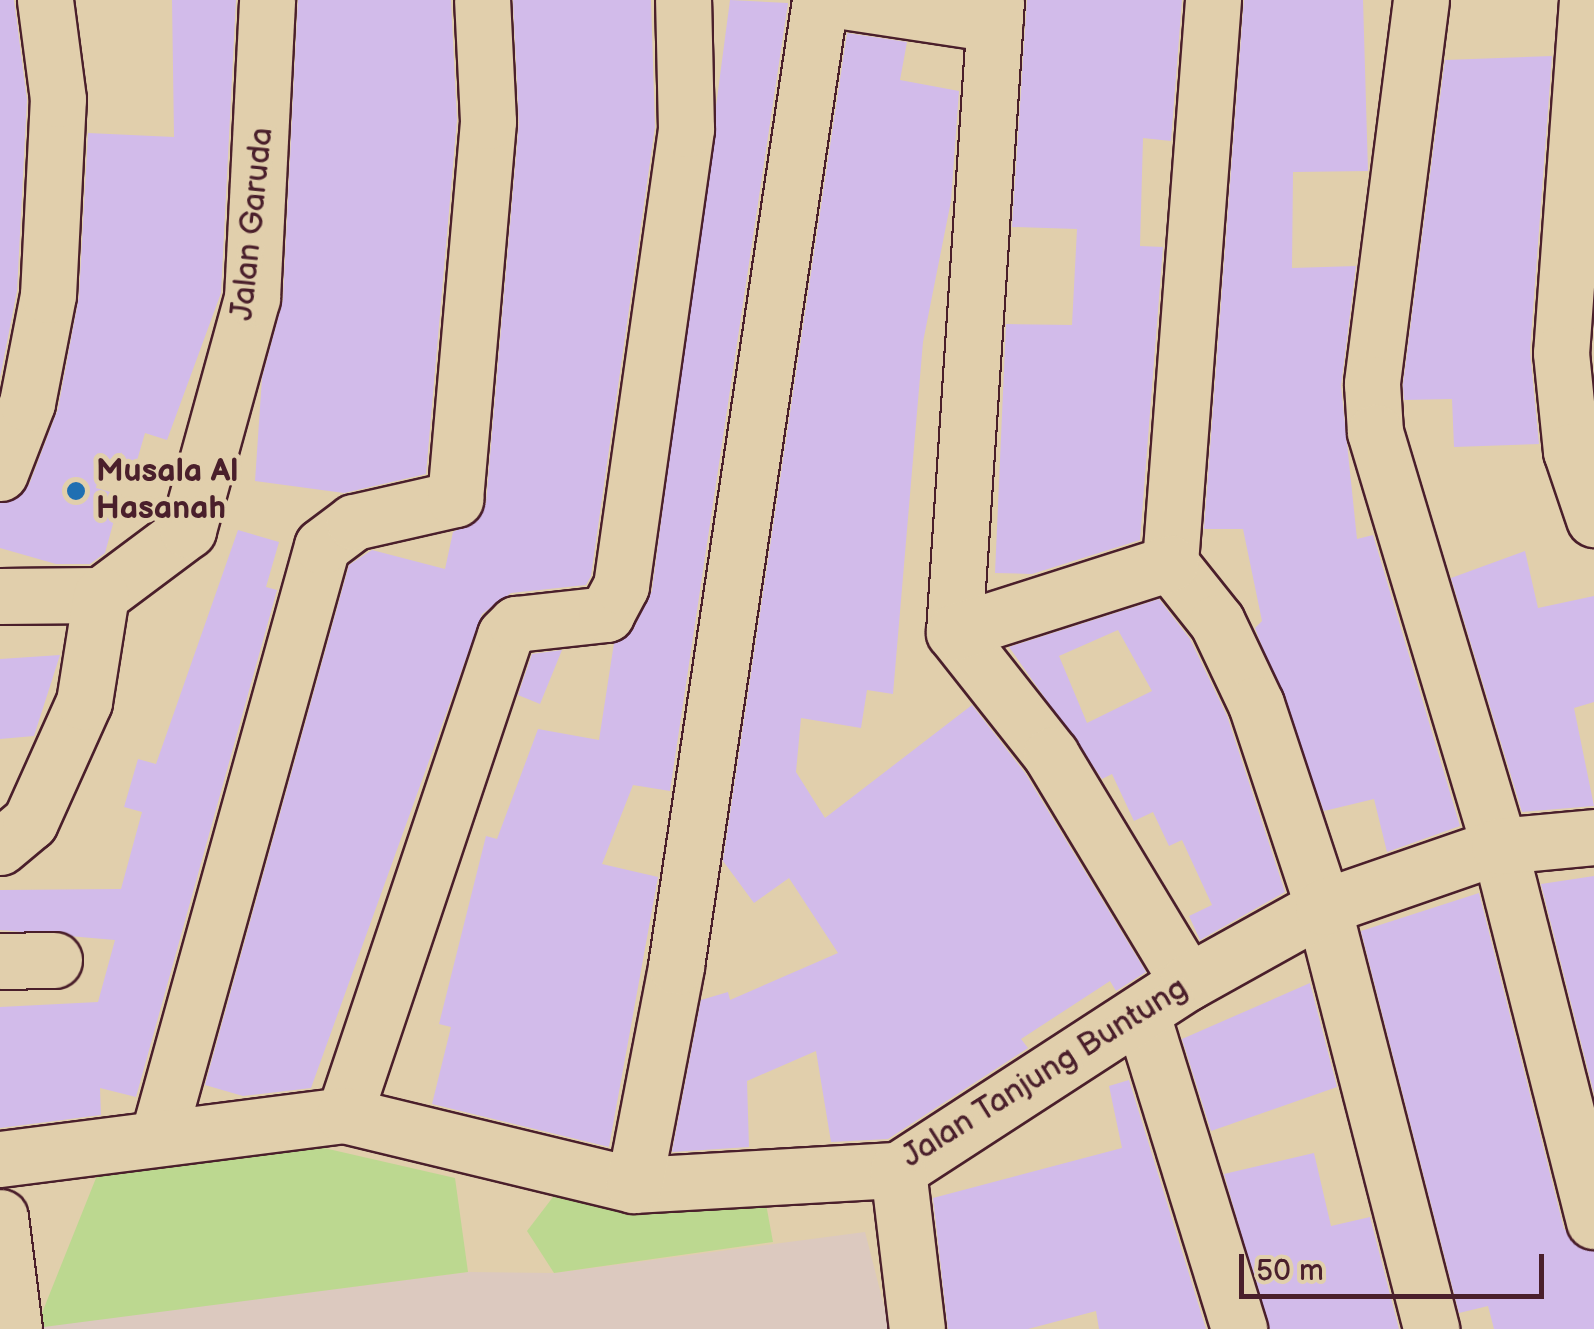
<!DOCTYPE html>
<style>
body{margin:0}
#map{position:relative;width:1594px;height:1329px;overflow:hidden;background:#e1cfac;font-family:"Balsamiq Sans",sans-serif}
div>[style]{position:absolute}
.built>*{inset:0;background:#dcc9bf}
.green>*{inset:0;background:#bcd890}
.building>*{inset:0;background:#d2bbea}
.roads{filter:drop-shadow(2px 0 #4a1f2b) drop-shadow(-2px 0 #4a1f2b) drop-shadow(0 2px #4a1f2b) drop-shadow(0 -2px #4a1f2b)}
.minor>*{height:55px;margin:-27.5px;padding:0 27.5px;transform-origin:27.5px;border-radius:27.5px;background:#e1cfac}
.dots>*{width:28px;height:28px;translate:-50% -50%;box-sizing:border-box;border:5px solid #e1cfac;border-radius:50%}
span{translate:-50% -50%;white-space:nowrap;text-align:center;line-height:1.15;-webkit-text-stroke:10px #e1cfac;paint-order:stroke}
.street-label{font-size:32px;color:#4a1f2b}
.poi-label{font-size:32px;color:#4a1f2b;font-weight:700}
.left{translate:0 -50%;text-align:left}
.scale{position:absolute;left:1239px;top:1254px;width:305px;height:45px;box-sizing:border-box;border:5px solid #4a1f2b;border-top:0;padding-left:12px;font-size:30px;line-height:35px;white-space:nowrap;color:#4a1f2b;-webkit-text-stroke:8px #e1cfac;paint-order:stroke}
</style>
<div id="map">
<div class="built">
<i style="clip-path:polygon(865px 1232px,890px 1329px,24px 1329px,468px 1272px,554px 1273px)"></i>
</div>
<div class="green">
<i style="clip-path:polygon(276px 1137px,455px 1178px,468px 1272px,36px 1328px,100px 1168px)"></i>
<i style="clip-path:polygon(764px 1193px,773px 1242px,554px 1273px,527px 1231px,553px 1197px)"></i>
</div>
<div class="building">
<i style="clip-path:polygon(0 0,14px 0,27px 100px,17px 291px,0 378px)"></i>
<i style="clip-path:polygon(172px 0,236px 0,221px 293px,167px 440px,145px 433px,136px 464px,102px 460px,96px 488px,121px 495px,105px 553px,90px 564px,56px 564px,0 548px,0 503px,29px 485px,58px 409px,79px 297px,88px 133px,174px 137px)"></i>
<i style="clip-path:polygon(298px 0,451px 0,457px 120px,426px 474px,344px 493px,255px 481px,262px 378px,283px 300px)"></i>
<i style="clip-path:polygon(513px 0,651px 0,655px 127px,591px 576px,586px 585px,511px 593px,482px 614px,311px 1088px,243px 1096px,205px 1085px,349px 565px,372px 550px,445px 569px,453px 532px,478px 520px,486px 503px,519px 123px)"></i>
<i style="clip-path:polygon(730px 0,788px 3px,670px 791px,633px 785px,602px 864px,658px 877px,609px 1147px,432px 1104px,451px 1027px,439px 1024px,486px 836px,497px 839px,538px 729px,599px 740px,614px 643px,633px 630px,652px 591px)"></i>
<i style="clip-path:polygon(1027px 0,1182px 0,1171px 141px,1143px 138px,1140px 246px,1163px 247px,1140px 540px,1032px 574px,995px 573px,1006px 324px,1072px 325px,1077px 229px,1012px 227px)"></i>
<i style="clip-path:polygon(1244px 0,1363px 0,1368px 171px,1293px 172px,1292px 268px,1356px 266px,1341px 386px,1357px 539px,1373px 535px,1460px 826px,1387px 852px,1374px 799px,1324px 811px,1255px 628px,1262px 621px,1243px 529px,1204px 529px)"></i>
<i style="clip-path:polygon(847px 33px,907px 42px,900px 80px,959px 91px,951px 201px,923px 342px,893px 694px,867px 690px,861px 728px,801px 718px,796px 772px,825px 818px,972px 705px,1025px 773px,1146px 972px,1116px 991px,1110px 981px,1021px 1039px,1028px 1048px,888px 1139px,831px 1142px,816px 1051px,747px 1081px,749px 1147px,672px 1152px,701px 1000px,728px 992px,730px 1000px,838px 953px,789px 878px,754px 903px,723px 861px)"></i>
<i style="clip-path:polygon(1552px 56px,1530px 351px,1539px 444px,1454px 447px,1452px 399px,1404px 400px,1403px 385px,1445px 60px)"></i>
<i style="clip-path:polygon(238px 530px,279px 542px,266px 587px,277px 590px,136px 1097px,100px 1088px,101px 1115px,0 1128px,0 1007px,98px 1002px,115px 940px,0 930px,0 890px,121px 889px,142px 812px,124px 807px,138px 759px,156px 764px)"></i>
<i style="clip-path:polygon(1525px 551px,1538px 608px,1594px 596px,1594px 702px,1574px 708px,1594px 806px,1522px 812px,1451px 578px)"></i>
<i style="clip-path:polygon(evenodd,1159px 599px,1190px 639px,1227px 716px,1285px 892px,1200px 940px,1189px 916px,1212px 905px,1182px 840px,1169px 846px,1153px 812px,1134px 821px,1112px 774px,1102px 779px,1009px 647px,1159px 599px,1118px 630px,1152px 691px,1087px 723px,1059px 656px,1118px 630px)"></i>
<i style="clip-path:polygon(562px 650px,540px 704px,518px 695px,532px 654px)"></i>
<i style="clip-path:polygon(60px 655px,34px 736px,0 739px,0 659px)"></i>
<i style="clip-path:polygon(1594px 876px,1594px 1094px,1541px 884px)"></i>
<i style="clip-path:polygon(1479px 893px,1564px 1229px,1594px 1251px,1594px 1329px,1494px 1329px,1488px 1306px,1459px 1313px,1361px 931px)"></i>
<i style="clip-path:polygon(1310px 983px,1337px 1087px,1211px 1131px,1182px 1039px)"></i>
<i style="clip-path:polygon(1129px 1080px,1206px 1329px,1099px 1329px,1096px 1311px,1028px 1329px,948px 1329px,933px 1198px,1122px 1148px,1109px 1086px)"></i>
<i style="clip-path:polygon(1314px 1153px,1331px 1226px,1370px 1217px,1399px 1329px,1269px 1329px,1224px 1174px)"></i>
</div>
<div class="roads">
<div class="minor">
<i style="left:836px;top:0;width:160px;rotate:8.6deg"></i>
<i style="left:996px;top:0;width:633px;rotate:93.8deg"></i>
<i style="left:954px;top:632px;width:157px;rotate:51.7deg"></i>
<i style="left:1051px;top:755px;width:265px;rotate:58.9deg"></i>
<i style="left:1213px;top:0;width:565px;rotate:94.37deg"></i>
<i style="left:1170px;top:563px;width:75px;rotate:51.5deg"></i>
<i style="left:1217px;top:622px;width:91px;rotate:64.6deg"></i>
<i style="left:1256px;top:704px;width:214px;rotate:71.7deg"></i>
<i style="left:1323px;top:907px;width:436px;rotate:75.6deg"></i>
<i style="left:1421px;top:0;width:387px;rotate:97.3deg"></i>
<i style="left:1372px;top:384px;width:48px;rotate:86.4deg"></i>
<i style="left:1375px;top:432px;width:432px;rotate:73.3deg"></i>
<i style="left:1499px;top:846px;width:387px;rotate:75.8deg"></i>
<i style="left:1587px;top:0;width:354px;rotate:94.2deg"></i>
<i style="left:1561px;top:353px;width:99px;rotate:84.2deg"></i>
<i style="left:1571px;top:451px;width:72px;rotate:71.3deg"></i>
<i style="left:0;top:473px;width:75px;rotate:-68.9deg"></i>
<i style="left:27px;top:403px;width:110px;rotate:-79deg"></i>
<i style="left:48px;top:295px;width:196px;rotate:-87.1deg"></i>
<i style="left:58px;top:99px;width:100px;rotate:-97.5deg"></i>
<i style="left:0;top:596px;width:101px;rotate:-0.6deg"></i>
<i style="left:101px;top:595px;width:109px;rotate:-36.8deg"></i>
<i style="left:188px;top:530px;width:241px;rotate:-74.6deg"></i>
<i style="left:252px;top:298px;width:298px;rotate:-87.1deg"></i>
<i style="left:954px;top:632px;width:227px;rotate:-17.7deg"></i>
<i style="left:0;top:847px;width:39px;rotate:-40deg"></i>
<i style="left:30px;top:822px;width:132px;rotate:-65.8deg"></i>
<i style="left:84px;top:702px;width:108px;rotate:-81deg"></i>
<i style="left:0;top:961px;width:54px;rotate:-1.1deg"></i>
<i style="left:1142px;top:1015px;width:329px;rotate:72.8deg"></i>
<i style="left:344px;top:1115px;width:506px;rotate:-71.46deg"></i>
<i style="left:505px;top:635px;width:16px;rotate:-45deg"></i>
<i style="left:516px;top:624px;width:91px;rotate:-6.3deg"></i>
<i style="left:606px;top:614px;width:32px;rotate:-62deg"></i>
<i style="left:621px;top:586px;width:462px;rotate:-81.9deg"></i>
<i style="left:686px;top:129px;width:129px;rotate:-91.3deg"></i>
<i style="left:159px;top:1133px;width:609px;rotate:-74.48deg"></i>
<i style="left:322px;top:546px;width:40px;rotate:-37deg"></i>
<i style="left:354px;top:522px;width:104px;rotate:-12.8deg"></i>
<i style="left:455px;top:499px;width:379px;rotate:-85deg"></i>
<i style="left:488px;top:121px;width:121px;rotate:-92.8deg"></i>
<i style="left:0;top:1159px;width:347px;rotate:-7.3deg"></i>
<i style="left:344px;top:1115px;width:298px;rotate:13.6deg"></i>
<i style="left:634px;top:1185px;width:264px;rotate:-3.3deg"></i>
<i style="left:898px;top:1170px;width:346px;rotate:-33deg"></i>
<i style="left:1188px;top:982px;width:154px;rotate:-29.1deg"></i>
<i style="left:1323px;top:907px;width:186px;rotate:-19.1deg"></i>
<i style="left:1499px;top:846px;width:95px;rotate:-5.4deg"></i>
<i style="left:898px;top:1170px;width:160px;rotate:83.2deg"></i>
<i style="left:634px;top:1185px;width:223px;rotate:-79.1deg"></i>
<i style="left:676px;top:966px;width:977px;rotate:-81.52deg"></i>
<i style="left:0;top:1217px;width:113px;rotate:82.9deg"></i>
</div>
</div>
<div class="dots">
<i style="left:76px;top:491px;background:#1f6fb2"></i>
</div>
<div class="street-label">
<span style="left:253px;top:224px;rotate:-84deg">Jalan Garuda</span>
<span style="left:1045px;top:1073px;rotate:-32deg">Jalan Tanjung Buntung</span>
</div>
<div class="poi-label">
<span class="left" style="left:96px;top:491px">Musala Al<br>Hasanah</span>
</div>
<div class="scale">50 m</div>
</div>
